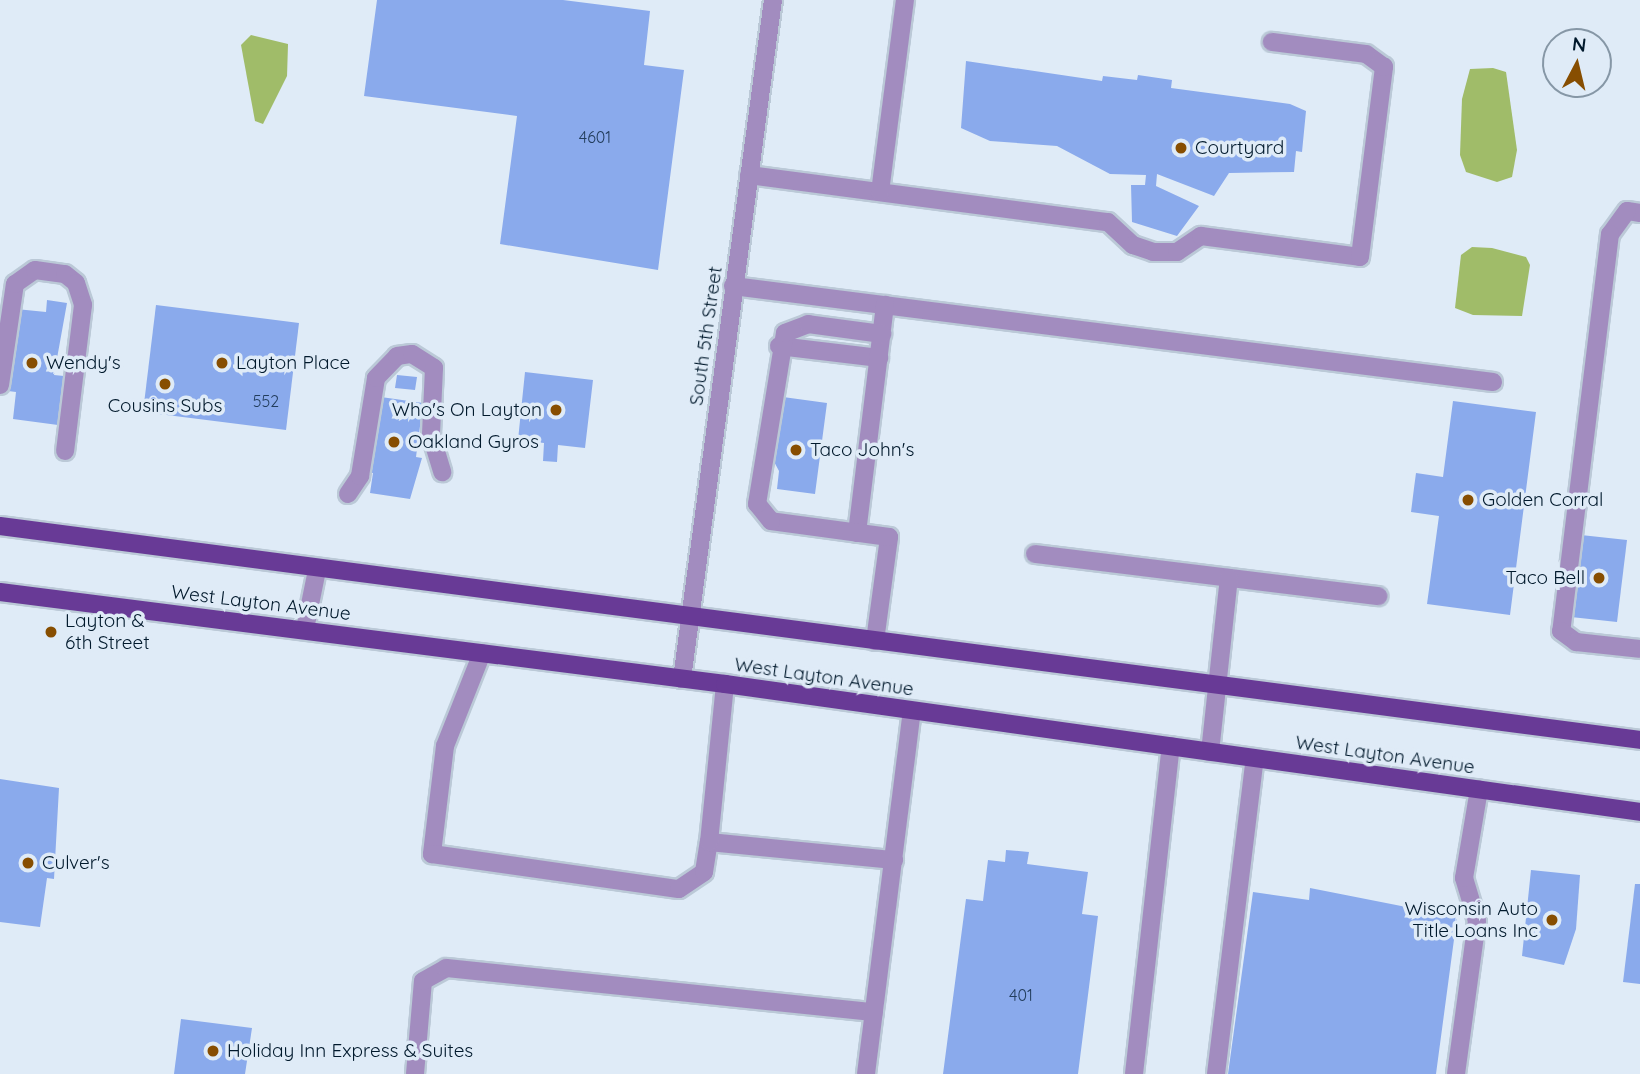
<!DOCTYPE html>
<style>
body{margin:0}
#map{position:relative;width:1640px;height:1074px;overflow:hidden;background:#dfebf7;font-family:Quicksand,sans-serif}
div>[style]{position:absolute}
.water>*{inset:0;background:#a0bc69}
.building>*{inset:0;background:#8aaaec}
.roads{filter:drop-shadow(2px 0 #bbc9d7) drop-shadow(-2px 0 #bbc9d7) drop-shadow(0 2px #bbc9d7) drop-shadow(0 -2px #bbc9d7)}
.minor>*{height:18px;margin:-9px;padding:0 9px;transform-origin:9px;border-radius:9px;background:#a28cbf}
.major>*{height:18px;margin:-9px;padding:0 9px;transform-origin:9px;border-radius:9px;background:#683a96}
.dots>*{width:19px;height:19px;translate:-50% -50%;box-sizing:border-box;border:4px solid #dfebf7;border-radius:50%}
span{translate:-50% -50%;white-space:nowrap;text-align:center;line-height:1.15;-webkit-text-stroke:7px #dfebf7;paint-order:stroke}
.number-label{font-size:16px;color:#223d5c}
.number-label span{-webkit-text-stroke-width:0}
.poi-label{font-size:19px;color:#00192c}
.left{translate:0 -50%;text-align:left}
.right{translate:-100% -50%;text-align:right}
.street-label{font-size:19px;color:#00192c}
.north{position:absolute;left:1542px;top:28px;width:70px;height:70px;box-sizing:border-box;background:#dfebf7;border:2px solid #8697a6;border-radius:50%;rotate:7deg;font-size:19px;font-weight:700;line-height:28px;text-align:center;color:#00192c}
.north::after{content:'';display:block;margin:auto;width:24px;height:32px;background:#874e01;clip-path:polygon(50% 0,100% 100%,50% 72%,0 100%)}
</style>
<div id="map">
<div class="water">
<i style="clip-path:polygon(251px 35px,288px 44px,287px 76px,263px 124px,255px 121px,241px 45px)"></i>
<i style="clip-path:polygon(1493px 68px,1506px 72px,1517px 150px,1512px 177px,1497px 182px,1466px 172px,1460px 155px,1462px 99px,1470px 69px)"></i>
<i style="clip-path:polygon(1492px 248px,1526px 257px,1530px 265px,1522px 316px,1473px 315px,1455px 308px,1461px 255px,1472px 247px)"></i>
</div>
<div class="building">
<i style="clip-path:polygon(377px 0,563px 0,650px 11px,644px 65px,684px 70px,658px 270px,500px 244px,517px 116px,364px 96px)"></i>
<i style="clip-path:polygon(966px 61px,1102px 81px,1103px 76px,1137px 80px,1138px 75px,1172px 80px,1171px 88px,1290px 104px,1306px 111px,1302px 152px,1296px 151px,1294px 172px,1229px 173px,1214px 196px,1157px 174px,1156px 186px,1199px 206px,1177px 236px,1132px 222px,1131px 185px,1145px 185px,1146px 175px,1110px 174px,1057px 146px,990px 141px,961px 128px)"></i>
<i style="clip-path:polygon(47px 300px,67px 303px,54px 375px,64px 376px,58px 425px,13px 419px,16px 392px,8px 391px,16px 309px,46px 312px)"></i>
<i style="clip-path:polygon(156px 305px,299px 323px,286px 430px,143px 412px)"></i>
<i style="clip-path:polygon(525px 372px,593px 380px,585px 448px,558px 445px,557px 462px,543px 461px,544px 443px,518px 440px)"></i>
<i style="clip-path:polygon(397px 375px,417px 377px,415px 390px,395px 388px)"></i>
<i style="clip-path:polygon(381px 397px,423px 403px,416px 457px,422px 458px,410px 499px,370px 493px,373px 473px,366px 472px)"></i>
<i style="clip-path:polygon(783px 397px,827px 403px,815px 494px,777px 489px,779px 471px,771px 456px)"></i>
<i style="clip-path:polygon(1453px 401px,1536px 412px,1510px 615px,1427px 604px,1439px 516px,1411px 512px,1414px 488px,1416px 473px,1443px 477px)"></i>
<i style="clip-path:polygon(1581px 535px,1627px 540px,1617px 622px,1571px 617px)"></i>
<i style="clip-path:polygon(0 779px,59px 788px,54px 879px,47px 878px,40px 927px,0 922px)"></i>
<i style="clip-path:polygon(1006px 850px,1029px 852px,1027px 864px,1088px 872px,1082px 914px,1098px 916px,1078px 1074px,943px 1074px,966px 899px,983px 901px,988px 860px,1005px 862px)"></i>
<i style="clip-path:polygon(1531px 870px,1580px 875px,1576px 929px,1564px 965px,1522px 956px)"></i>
<i style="clip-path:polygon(1635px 884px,1640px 884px,1640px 984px,1623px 982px)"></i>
<i style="clip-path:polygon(1310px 888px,1457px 917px,1436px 1074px,1228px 1074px,1253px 892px,1309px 900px)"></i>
<i style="clip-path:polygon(181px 1019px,252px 1028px,245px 1074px,174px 1074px)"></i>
</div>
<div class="roads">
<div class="minor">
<i style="left:749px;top:175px;width:362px;rotate:7.5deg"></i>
<i style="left:1108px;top:222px;width:34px;rotate:43deg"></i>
<i style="left:1133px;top:245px;width:21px;rotate:19deg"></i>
<i style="left:1153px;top:252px;width:24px"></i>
<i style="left:1177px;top:252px;width:29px;rotate:-34deg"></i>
<i style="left:1201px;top:236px;width:160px;rotate:7.5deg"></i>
<i style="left:1360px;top:257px;width:192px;rotate:-82.8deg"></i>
<i style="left:1384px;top:67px;width:22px;rotate:-144deg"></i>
<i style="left:1366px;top:54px;width:95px;rotate:-172.7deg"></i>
<i style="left:880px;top:192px;width:194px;rotate:-82.6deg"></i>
<i style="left:1640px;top:213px;width:13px;rotate:-171deg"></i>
<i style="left:1627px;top:211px;width:29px;rotate:126deg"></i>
<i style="left:1610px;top:234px;width:400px;rotate:97deg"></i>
<i style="left:1561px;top:631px;width:19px;rotate:36deg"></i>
<i style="left:1576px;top:642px;width:64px;rotate:6.2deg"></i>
<i style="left:733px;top:286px;width:766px;rotate:7.2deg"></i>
<i style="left:779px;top:346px;width:101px;rotate:6.8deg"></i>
<i style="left:0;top:385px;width:102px;rotate:-81.6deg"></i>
<i style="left:15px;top:284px;width:24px;rotate:-35deg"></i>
<i style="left:35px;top:270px;width:30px;rotate:8deg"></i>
<i style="left:65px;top:274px;width:14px;rotate:39deg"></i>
<i style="left:76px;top:283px;width:23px;rotate:72deg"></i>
<i style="left:83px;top:305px;width:147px;rotate:97deg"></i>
<i style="left:348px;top:494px;width:22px;rotate:-56deg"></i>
<i style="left:360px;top:476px;width:99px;rotate:-80.7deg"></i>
<i style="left:376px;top:378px;width:30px;rotate:-46deg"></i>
<i style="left:397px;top:356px;width:15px;rotate:-8deg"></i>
<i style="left:412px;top:354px;width:26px;rotate:32deg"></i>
<i style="left:434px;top:368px;width:67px;rotate:92.6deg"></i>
<i style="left:431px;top:435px;width:39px;rotate:73deg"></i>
<i style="left:857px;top:533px;width:230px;rotate:-83deg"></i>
<i style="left:1035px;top:554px;width:346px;rotate:7deg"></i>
<i style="left:305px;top:629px;width:60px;rotate:-78.5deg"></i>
<i style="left:875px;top:641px;width:105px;rotate:-82.3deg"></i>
<i style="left:889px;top:537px;width:119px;rotate:-172.3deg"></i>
<i style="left:771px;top:521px;width:22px;rotate:-129deg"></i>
<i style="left:757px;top:504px;width:173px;rotate:-80.7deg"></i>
<i style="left:785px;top:333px;width:25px;rotate:-21deg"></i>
<i style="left:808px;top:324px;width:75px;rotate:7.7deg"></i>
<i style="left:482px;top:653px;width:100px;rotate:111.7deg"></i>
<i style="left:445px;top:746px;width:109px;rotate:96.9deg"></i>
<i style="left:432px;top:854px;width:249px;rotate:8.1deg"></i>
<i style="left:679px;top:889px;width:30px;rotate:-34deg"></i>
<i style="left:704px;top:872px;width:30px;rotate:-81deg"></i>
<i style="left:709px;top:842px;width:186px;rotate:5.6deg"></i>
<i style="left:682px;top:679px;width:685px;rotate:-82.37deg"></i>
<i style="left:1210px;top:752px;width:175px;rotate:-83.8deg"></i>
<i style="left:709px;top:842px;width:159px;rotate:-84.2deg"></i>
<i style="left:415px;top:1074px;width:93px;rotate:-85.1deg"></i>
<i style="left:423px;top:981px;width:26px;rotate:-29deg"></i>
<i style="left:446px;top:968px;width:430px;rotate:5.9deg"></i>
<i style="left:866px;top:1074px;width:365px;rotate:-82.8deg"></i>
<i style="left:1134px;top:1074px;width:330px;rotate:-83.6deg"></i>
<i style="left:1216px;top:1074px;width:318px;rotate:-83deg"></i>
<i style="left:1456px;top:1074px;width:154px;rotate:-82.2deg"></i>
<i style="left:1477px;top:921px;width:45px;rotate:-106.8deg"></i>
<i style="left:1464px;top:878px;width:90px;rotate:-80.4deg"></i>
</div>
<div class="major">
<i style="left:0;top:526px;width:1654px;rotate:7.43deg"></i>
<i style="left:0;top:592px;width:731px;rotate:7.23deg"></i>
<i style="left:725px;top:684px;width:924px;rotate:7.96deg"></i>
</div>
</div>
<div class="dots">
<i style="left:1181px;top:148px;background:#874e01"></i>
<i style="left:32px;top:363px;background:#874e01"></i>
<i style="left:222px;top:363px;background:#874e01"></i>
<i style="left:165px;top:384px;background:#874e01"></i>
<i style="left:556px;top:410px;background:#874e01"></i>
<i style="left:394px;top:442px;background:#874e01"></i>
<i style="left:796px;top:450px;background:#874e01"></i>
<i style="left:1468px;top:500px;background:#874e01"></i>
<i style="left:1599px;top:578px;background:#874e01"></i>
<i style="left:51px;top:632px;background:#874e01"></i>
<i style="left:28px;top:863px;background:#874e01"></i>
<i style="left:1552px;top:920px;background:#874e01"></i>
<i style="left:213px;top:1051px;background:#874e01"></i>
</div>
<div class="number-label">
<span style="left:595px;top:137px">4601</span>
<span style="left:266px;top:401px">552</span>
<span style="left:1021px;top:995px">401</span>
</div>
<div class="poi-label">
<span class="left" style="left:1195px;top:148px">Courtyard</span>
<span class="left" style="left:46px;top:363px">Wendy's</span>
<span class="left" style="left:236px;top:363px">Layton Place</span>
<span style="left:165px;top:406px">Cousins Subs</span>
<span class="right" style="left:542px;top:410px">Who's On Layton</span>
<span class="left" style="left:408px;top:442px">Oakland Gyros</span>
<span class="left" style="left:810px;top:450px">Taco John's</span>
<span class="left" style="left:1482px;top:500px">Golden Corral</span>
<span class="right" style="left:1585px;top:578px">Taco Bell</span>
<span class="left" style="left:65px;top:632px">Layton &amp;<br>6th Street</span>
<span class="left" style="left:42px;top:863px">Culver's</span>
<span class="right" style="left:1538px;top:920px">Wisconsin Auto<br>Title Loans Inc</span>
<span class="left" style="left:227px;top:1051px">Holiday Inn Express &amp; Suites</span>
</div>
<div class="street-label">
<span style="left:706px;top:336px;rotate:-82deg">South 5th Street</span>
<span style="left:261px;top:603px;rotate:7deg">West Layton Avenue</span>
<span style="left:824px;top:677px;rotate:8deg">West Layton Avenue</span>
<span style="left:1385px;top:755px;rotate:8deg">West Layton Avenue</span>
</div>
<div class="north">N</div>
</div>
